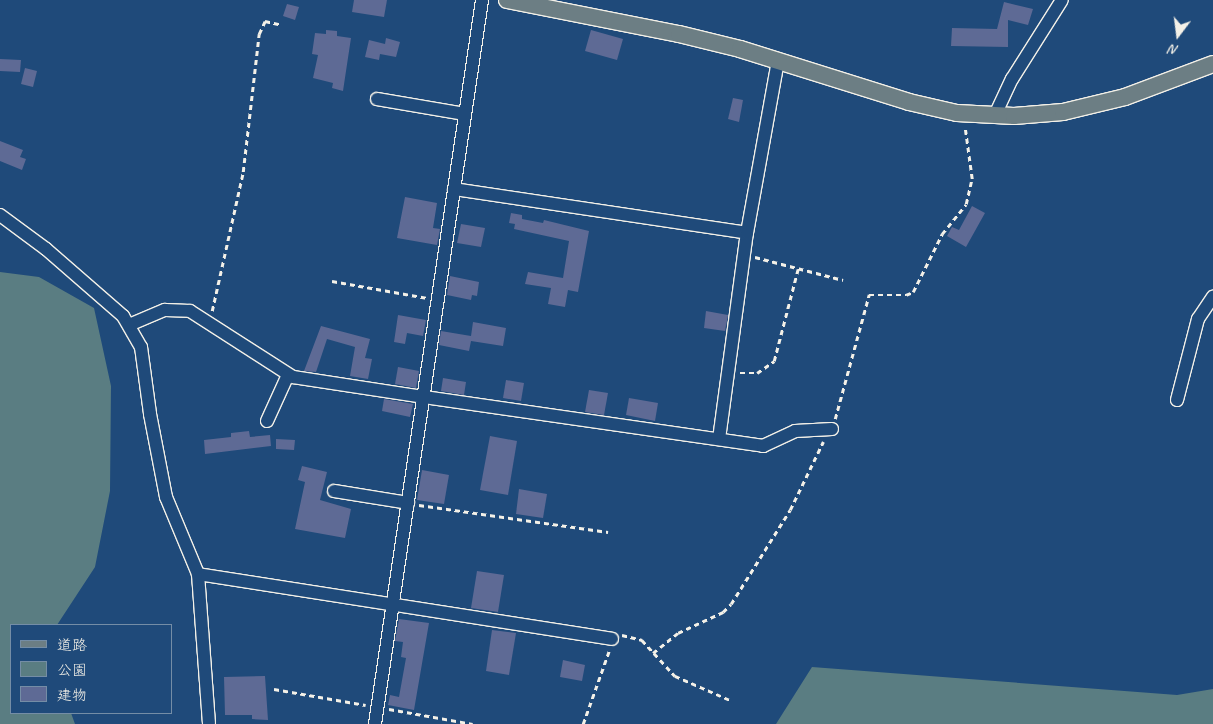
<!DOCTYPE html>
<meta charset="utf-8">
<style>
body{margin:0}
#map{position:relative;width:1213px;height:724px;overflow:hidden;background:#1f4a7a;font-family:Caveat,"Klee One",sans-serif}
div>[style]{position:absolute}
.green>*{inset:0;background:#5a7d82}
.building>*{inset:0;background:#5e6a95}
.path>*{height:2.5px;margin-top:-1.25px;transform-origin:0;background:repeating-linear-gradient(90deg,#f4f1e8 0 5px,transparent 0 9px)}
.roads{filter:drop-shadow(1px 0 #f4f1e8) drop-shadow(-1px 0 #f4f1e8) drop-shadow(0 1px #f4f1e8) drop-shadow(0 -1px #f4f1e8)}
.minor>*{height:12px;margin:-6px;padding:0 6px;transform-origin:6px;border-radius:6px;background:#1f4a7a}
.major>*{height:16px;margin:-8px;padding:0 8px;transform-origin:8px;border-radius:8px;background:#6c7e84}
span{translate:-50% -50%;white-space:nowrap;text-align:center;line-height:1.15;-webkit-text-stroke:5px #1f4a7a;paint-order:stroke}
.legend{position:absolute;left:10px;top:624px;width:162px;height:90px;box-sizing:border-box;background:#1f4a7a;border:1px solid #748da6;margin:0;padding:6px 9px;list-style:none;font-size:15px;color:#f4f1e8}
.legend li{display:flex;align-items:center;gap:10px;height:25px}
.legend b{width:25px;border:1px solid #748da6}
.north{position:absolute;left:1153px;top:10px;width:50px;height:50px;-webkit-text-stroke:4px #1f4a7a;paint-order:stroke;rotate:195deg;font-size:14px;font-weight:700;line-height:20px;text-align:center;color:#f4f1e8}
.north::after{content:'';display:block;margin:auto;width:18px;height:22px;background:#f4f1e8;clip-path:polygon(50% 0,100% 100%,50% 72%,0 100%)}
</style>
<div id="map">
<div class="green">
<i style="clip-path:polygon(0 272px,39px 277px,94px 308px,111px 386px,110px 491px,95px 567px,57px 625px,11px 625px,11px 713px,71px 713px,75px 724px,0 724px)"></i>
<i style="clip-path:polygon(812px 667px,1177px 695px,1213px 689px,1213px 724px,776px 724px)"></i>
</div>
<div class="building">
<i style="clip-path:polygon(354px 0,387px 0,384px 17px,352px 12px)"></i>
<i style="clip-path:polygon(1004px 2px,1033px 9px,1028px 25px,1008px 20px,1008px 47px,951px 46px,952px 28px,997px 29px)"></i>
<i style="clip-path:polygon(287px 4px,299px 7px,295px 20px,283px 16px)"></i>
<i style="clip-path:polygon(326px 30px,337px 31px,337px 36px,351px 38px,343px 91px,332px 88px,333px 83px,313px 78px,318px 55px,312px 54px,315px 33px,326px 34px)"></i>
<i style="clip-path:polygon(591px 30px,623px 39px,617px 60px,585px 51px)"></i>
<i style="clip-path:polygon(386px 38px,400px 42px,396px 57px,380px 54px,379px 60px,365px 57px,369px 40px,385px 44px)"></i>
<i style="clip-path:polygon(0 59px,21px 60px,20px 72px,0 71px)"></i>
<i style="clip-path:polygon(25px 68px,37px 71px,33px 87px,21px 84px)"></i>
<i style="clip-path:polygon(733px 98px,743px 100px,739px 122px,728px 119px)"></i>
<i style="clip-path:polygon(0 141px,23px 150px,20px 157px,26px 159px,22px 170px,0 161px)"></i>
<i style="clip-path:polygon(405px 197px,437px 203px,433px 228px,440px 229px,437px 245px,397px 238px)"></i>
<i style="clip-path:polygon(972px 206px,985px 213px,966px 247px,947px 236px,952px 227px,959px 230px)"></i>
<i style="clip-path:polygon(511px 213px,522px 215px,522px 219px,543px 223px,544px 220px,589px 231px,578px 292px,568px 290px,565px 307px,548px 304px,551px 288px,525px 284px,528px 272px,563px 278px,569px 241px,514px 229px,515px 224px,509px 223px)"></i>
<i style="clip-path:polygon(461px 224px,485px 228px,481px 247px,457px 243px)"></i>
<i style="clip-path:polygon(450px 276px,479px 282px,477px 296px,472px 295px,471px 300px,447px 295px)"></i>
<i style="clip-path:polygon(706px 311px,728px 315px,725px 331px,704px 328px)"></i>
<i style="clip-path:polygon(398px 315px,426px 320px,423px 336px,407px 333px,405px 344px,394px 342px)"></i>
<i style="clip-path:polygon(473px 322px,506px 328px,503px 346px,471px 341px,469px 351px,439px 345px,441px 331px,471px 336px)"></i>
<i style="clip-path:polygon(321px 326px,370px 339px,365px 358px,372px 359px,368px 379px,350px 376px,355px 347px,327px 339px,316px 372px,304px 371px)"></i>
<i style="clip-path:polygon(398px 367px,419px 371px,416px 388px,395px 384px)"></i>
<i style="clip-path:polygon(443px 378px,466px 382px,464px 395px,441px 391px)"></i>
<i style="clip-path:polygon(506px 380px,524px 383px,521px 401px,503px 398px)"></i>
<i style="clip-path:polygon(589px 390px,608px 393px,604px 415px,585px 412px)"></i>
<i style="clip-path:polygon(629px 398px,658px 403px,655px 421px,626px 415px)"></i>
<i style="clip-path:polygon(384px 399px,413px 404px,410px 417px,382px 411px)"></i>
<i style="clip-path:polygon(249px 431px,250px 437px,270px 435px,271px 446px,205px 454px,204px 440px,231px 437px,231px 433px)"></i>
<i style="clip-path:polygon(490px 436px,517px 441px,508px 495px,480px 490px)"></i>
<i style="clip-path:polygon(276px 439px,295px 440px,294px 450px,276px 449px)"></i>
<i style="clip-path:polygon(302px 466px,327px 472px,320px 500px,351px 509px,345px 538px,295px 529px,305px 482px,298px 480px)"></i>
<i style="clip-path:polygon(422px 470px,449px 475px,444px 504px,417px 500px)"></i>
<i style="clip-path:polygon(519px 489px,547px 494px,543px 518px,516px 514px)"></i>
<i style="clip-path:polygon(477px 571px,504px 575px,498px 612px,471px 608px)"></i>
<i style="clip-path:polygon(399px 619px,429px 623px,414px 710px,388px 705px,390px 695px,399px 697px,406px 658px,401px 657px,403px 642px,395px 641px)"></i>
<i style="clip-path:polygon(492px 630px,516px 633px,509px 675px,486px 671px)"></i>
<i style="clip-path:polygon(563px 660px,585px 665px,582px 681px,560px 677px)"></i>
<i style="clip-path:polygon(265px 676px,268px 720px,252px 719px,252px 715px,225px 715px,224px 677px)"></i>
</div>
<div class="path">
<i style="left:755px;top:257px;width:91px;rotate:14.6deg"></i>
<i style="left:332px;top:281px;width:97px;rotate:10.1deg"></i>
<i style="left:212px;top:311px;width:142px;rotate:-77.4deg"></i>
<i style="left:243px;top:172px;width:139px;rotate:-83.4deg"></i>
<i style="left:259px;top:34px;width:14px;rotate:-65deg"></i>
<i style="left:265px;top:21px;width:17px;rotate:13deg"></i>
<i style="left:740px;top:373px;width:17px"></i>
<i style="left:757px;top:373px;width:21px;rotate:-35deg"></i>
<i style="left:774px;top:361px;width:95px;rotate:-75.4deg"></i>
<i style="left:835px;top:419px;width:129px;rotate:-74.7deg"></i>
<i style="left:869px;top:295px;width:37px"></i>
<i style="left:906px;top:295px;width:8px;rotate:-23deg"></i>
<i style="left:913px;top:292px;width:65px;rotate:-63.4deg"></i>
<i style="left:942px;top:234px;width:38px;rotate:-51deg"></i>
<i style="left:966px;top:204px;width:26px;rotate:-77deg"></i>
<i style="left:972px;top:179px;width:51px;rotate:-97.8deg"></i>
<i style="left:419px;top:505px;width:191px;rotate:8.1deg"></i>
<i style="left:622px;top:635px;width:21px;rotate:14deg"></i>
<i style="left:642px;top:640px;width:49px;rotate:47.5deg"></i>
<i style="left:675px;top:676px;width:60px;rotate:23.6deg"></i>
<i style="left:653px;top:653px;width:32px;rotate:-39deg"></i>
<i style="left:678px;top:633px;width:50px;rotate:-25deg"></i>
<i style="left:723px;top:612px;width:11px;rotate:-45deg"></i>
<i style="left:731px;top:604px;width:111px;rotate:-57.9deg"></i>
<i style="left:790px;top:510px;width:76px;rotate:-64.1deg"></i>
<i style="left:274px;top:689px;width:93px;rotate:9.9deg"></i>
<i style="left:389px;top:709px;width:85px;rotate:10.1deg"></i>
<i style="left:583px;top:724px;width:77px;rotate:-70.4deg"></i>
</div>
<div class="roads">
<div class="minor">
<i style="left:377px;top:99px;width:89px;rotate:9.7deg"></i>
<i style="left:995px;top:115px;width:40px;rotate:-65deg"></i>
<i style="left:1012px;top:79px;width:93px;rotate:-57.7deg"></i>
<i style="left:454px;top:189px;width:296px;rotate:8.5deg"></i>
<i style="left:0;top:215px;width:57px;rotate:36.5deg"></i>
<i style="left:46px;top:249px;width:102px;rotate:41deg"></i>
<i style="left:123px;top:316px;width:36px;rotate:60deg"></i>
<i style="left:141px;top:347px;width:68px;rotate:82.3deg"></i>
<i style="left:150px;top:414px;width:85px;rotate:79.1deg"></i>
<i style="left:166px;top:497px;width:83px;rotate:67.4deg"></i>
<i style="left:198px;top:574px;width:150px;rotate:85.8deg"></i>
<i style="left:129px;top:325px;width:39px;rotate:-23deg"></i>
<i style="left:165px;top:310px;width:25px;rotate:2deg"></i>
<i style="left:190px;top:311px;width:122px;rotate:32.7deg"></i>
<i style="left:293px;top:377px;width:133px;rotate:8.7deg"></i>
<i style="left:424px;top:397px;width:343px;rotate:8.2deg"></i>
<i style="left:763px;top:446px;width:35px;rotate:-25deg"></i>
<i style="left:795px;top:431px;width:37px;rotate:-3deg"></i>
<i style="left:1177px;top:400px;width:84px;rotate:-75.5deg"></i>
<i style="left:1198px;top:319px;width:27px;rotate:-56deg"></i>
<i style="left:267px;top:421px;width:51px;rotate:-65.5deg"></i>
<i style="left:719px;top:439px;width:208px;rotate:-82.3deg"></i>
<i style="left:747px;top:233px;width:175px;rotate:-79.8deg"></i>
<i style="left:334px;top:491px;width:75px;rotate:9.2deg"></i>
<i style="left:198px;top:574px;width:419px;rotate:8.9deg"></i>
<i style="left:375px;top:724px;width:732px;rotate:-81.59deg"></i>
</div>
<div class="major">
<i style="left:507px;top:0;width:175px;rotate:11.2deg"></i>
<i style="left:679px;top:34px;width:63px;rotate:13.8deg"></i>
<i style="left:740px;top:49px;width:177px;rotate:17.4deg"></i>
<i style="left:909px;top:102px;width:49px;rotate:12.9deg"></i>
<i style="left:957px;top:113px;width:57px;rotate:3deg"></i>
<i style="left:1014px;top:116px;width:49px;rotate:-4.7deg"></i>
<i style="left:1063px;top:112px;width:64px;rotate:-13.6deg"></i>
<i style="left:1125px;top:97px;width:94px;rotate:-20.6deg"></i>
</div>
</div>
<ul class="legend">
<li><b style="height:6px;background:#6c7e84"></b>道路</li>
<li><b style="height:14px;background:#5a7d82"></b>公園</li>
<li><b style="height:14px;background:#5e6a95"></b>建物</li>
</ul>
<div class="north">N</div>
</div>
